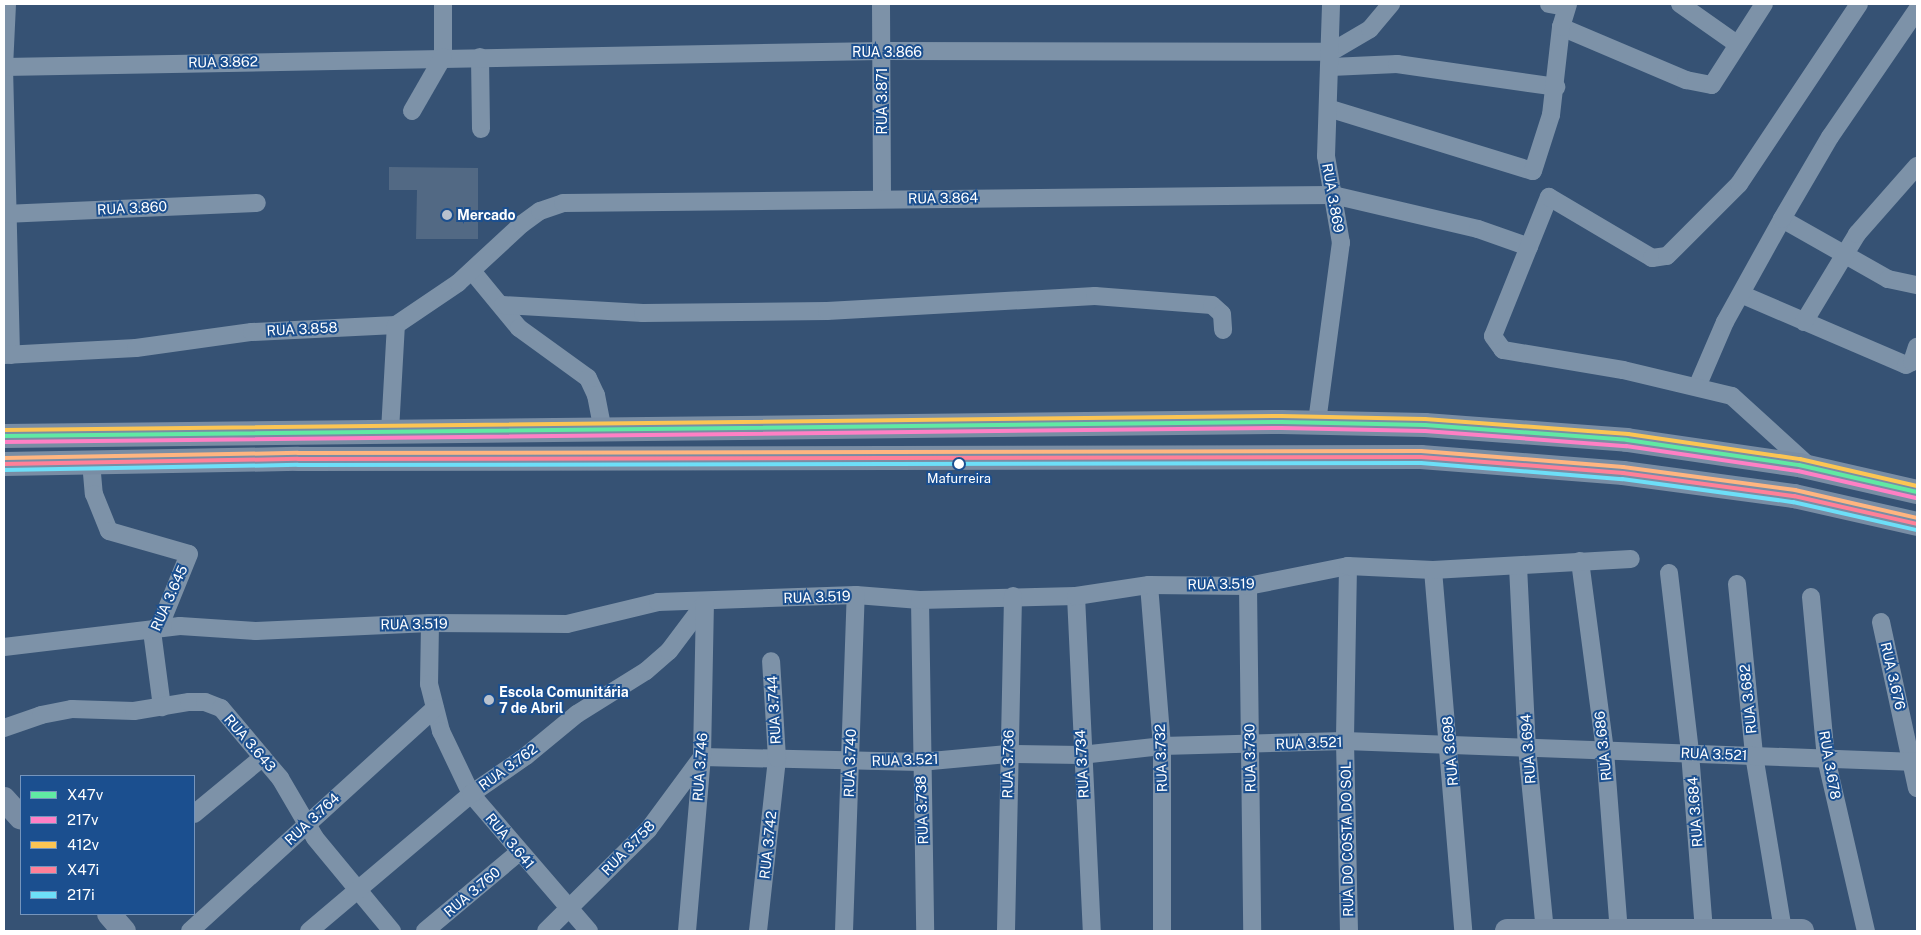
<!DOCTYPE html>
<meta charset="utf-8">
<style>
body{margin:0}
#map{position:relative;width:1921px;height:935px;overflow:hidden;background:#365274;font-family:"Public Sans",sans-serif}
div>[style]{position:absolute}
.building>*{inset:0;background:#526984}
.street>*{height:18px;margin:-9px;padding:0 9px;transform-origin:9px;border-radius:9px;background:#7d92a8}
.secondary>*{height:24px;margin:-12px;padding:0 12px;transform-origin:12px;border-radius:12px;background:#798da4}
.bus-1>*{height:4px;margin:-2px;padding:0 2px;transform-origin:2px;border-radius:2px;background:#60e9a3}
.bus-2>*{height:4px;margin:-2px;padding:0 2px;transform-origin:2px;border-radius:2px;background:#ff80c5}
.bus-3>*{height:4px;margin:-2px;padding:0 2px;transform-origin:2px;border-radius:2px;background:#fcc553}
.bus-4>*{height:4px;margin:-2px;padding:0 2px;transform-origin:2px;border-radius:2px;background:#ff8098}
.bus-5>*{height:4px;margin:-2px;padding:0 2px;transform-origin:2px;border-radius:2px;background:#6ddff8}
.bus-6>*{height:4px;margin:-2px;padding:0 2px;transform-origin:2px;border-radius:2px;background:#ffb580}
.dots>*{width:14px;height:14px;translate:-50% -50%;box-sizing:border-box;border:2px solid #1b4f8f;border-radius:50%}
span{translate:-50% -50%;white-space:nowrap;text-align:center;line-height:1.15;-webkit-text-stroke:4px #1b4f8f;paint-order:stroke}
.bus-label{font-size:13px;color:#fff}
.street-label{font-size:14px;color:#fff}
.poi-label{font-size:14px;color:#fff;font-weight:700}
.left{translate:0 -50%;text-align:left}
.frame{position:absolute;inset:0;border:5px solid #fff;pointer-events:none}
.legend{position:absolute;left:20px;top:775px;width:175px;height:140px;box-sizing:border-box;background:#1b4f8f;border:1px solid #7695bc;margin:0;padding:6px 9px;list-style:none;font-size:15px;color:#fff}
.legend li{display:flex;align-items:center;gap:10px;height:25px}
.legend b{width:25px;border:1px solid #7695bc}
</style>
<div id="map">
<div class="building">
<i style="clip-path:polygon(389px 167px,478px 168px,478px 239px,416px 239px,417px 190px,389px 190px)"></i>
</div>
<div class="street">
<i style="left:7px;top:4px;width:63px;rotate:92.7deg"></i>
<i style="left:4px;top:67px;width:288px;rotate:88.6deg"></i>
<i style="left:881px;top:4px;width:195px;rotate:89.7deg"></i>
<i style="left:1549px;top:4px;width:17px;rotate:10deg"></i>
<i style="left:1680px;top:4px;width:70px;rotate:35.1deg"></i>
<i style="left:1561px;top:27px;width:136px;rotate:23deg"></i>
<i style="left:1686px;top:80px;width:26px;rotate:11deg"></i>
<i style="left:1712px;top:85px;width:96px;rotate:-57.3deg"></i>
<i style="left:443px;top:57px;width:53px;rotate:-90deg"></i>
<i style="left:480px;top:57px;width:72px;rotate:89.2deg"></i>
<i style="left:4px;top:67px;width:877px;rotate:-1.05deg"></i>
<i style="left:881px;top:51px;width:450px;rotate:0.1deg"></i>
<i style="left:1331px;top:52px;width:45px;rotate:-30.5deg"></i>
<i style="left:1370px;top:29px;width:33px;rotate:-50deg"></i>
<i style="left:1331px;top:67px;width:66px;rotate:-2.6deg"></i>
<i style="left:1397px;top:64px;width:161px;rotate:8.2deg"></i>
<i style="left:1331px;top:109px;width:211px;rotate:17.1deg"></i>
<i style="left:1533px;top:171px;width:59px;rotate:-72.2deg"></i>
<i style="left:1551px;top:115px;width:89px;rotate:-83.5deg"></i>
<i style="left:1561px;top:27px;width:24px;rotate:-73deg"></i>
<i style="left:412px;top:111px;width:62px;rotate:-60.1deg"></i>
<i style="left:4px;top:214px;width:253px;rotate:-2.5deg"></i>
<i style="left:1782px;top:219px;width:122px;rotate:29.5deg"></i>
<i style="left:1888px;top:279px;width:30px;rotate:12deg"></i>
<i style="left:472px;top:271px;width:74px;rotate:50.5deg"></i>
<i style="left:519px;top:328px;width:85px;rotate:35.9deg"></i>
<i style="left:588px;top:378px;width:19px;rotate:65deg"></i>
<i style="left:596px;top:395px;width:36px;rotate:79deg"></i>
<i style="left:1743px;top:295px;width:177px;rotate:23.2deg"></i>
<i style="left:1906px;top:365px;width:7px;rotate:-27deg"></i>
<i style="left:1912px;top:362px;width:16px;rotate:-72deg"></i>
<i style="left:503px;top:305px;width:140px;rotate:3.3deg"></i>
<i style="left:643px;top:313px;width:184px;rotate:-0.6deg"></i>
<i style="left:827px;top:311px;width:268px;rotate:-3.2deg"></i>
<i style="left:1095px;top:296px;width:117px;rotate:4.4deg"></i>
<i style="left:1212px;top:305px;width:13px;rotate:42deg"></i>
<i style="left:1222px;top:314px;width:16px;rotate:86deg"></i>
<i style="left:1804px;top:322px;width:103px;rotate:-58.9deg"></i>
<i style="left:1857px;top:234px;width:91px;rotate:-48.6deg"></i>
<i style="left:4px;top:355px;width:132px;rotate:-3deg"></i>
<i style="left:136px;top:348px;width:117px;rotate:-7.9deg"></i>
<i style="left:252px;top:332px;width:144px;rotate:-2.8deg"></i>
<i style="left:396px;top:325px;width:75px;rotate:-34.1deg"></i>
<i style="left:458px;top:283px;width:87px;rotate:-42.7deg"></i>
<i style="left:522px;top:224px;width:22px;rotate:-36deg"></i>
<i style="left:540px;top:211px;width:24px;rotate:-19deg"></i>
<i style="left:563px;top:203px;width:770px;rotate:-0.6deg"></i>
<i style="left:1333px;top:195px;width:149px;rotate:13.2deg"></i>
<i style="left:1478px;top:229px;width:54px;rotate:19.4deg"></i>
<i style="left:1697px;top:387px;width:71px;rotate:-66.7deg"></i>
<i style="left:1725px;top:322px;width:118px;rotate:-61deg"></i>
<i style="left:1782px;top:219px;width:95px;rotate:-59.7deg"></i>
<i style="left:1830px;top:137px;width:154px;rotate:-55.6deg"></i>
<i style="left:1317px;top:422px;width:181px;rotate:-82.4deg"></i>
<i style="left:1341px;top:243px;width:88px;rotate:-99.8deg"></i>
<i style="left:1326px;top:156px;width:152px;rotate:-88.1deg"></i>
<i style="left:390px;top:431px;width:106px;rotate:-86.8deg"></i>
<i style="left:91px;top:462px;width:32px;rotate:85deg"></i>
<i style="left:94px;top:494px;width:40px;rotate:68deg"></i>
<i style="left:109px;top:531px;width:83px;rotate:16deg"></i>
<i style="left:189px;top:554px;width:74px;rotate:112.1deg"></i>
<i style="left:161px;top:623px;width:12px;rotate:138deg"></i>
<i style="left:152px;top:631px;width:77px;rotate:82.5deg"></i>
<i style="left:1811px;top:468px;width:107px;rotate:-137.7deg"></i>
<i style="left:1732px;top:396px;width:112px;rotate:-166.6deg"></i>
<i style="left:1623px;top:370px;width:122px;rotate:-170.5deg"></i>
<i style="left:1503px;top:350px;width:17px;rotate:-126deg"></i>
<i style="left:1493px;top:336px;width:150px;rotate:-68.1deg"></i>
<i style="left:1549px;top:197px;width:120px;rotate:30.6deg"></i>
<i style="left:1652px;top:258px;width:15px;rotate:-8deg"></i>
<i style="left:1667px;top:256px;width:102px;rotate:-45deg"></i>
<i style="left:1739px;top:184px;width:216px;rotate:-56.3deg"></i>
<i style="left:1580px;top:561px;width:192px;rotate:82.5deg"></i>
<i style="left:1605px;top:751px;width:181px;rotate:85.6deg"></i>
<i style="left:1348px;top:566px;width:175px;rotate:91deg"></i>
<i style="left:1345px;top:741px;width:190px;rotate:88.8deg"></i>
<i style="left:1518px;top:566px;width:182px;rotate:87.2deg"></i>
<i style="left:1527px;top:748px;width:184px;rotate:84.4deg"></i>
<i style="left:1433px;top:570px;width:362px;rotate:85.2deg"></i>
<i style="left:1669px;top:573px;width:181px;rotate:83.3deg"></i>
<i style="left:1690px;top:753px;width:179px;rotate:85.5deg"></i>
<i style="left:1737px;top:584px;width:172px;rotate:84.3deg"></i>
<i style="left:1754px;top:755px;width:178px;rotate:80.6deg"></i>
<i style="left:1149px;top:585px;width:162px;rotate:85.4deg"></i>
<i style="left:1162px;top:746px;width:185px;rotate:90deg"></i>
<i style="left:1248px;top:586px;width:345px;rotate:89.3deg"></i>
<i style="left:1076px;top:596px;width:335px;rotate:87.3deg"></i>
<i style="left:1811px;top:597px;width:162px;rotate:84.7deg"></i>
<i style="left:1826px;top:758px;width:178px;rotate:77deg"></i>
<i style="left:920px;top:600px;width:331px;rotate:89.1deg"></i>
<i style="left:1881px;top:622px;width:170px;rotate:77.8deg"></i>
<i style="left:430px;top:623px;width:61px;rotate:90.9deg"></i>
<i style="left:429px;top:684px;width:49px;rotate:75.7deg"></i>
<i style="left:441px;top:731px;width:70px;rotate:64.5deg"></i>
<i style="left:471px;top:794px;width:181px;rotate:49.3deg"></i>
<i style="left:4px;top:647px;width:177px;rotate:-6.8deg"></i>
<i style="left:180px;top:626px;width:76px;rotate:3.8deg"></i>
<i style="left:256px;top:631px;width:174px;rotate:-2.6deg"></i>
<i style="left:430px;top:623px;width:137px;rotate:0.4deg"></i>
<i style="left:567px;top:624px;width:94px;rotate:-13.6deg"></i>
<i style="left:658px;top:602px;width:198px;rotate:-2deg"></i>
<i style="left:856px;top:595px;width:64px;rotate:4.5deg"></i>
<i style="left:920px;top:600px;width:156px;rotate:-1.5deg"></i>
<i style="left:1076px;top:596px;width:74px;rotate:-8.6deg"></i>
<i style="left:1149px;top:585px;width:99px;rotate:0.6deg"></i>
<i style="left:1248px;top:586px;width:102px;rotate:-11.3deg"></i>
<i style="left:1348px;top:566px;width:85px;rotate:2.7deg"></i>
<i style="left:1433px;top:570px;width:198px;rotate:-3.2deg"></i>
<i style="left:4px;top:728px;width:39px;rotate:-19deg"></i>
<i style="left:41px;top:715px;width:32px;rotate:-11deg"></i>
<i style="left:72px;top:709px;width:62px;rotate:1.8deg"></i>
<i style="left:134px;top:711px;width:56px;rotate:-9.3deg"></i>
<i style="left:189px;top:702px;width:16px"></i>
<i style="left:205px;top:702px;width:17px;rotate:21deg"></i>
<i style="left:221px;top:708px;width:92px;rotate:49.9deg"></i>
<i style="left:280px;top:778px;width:69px;rotate:59.7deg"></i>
<i style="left:315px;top:838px;width:121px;rotate:50.4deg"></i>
<i style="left:194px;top:814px;width:89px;rotate:-39.6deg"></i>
<i style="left:190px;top:931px;width:331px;rotate:-42.3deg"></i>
<i style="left:309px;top:931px;width:212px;rotate:-40.2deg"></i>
<i style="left:471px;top:794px;width:67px;rotate:-34.6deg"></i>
<i style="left:526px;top:756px;width:66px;rotate:-39.5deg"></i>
<i style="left:577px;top:714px;width:81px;rotate:-31.9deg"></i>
<i style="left:646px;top:671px;width:30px;rotate:-41deg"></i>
<i style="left:669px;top:651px;width:60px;rotate:-53.1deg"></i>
<i style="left:425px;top:931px;width:123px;rotate:-40deg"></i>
<i style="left:546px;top:931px;width:144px;rotate:-44.7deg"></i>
<i style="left:648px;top:830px;width:91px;rotate:-53.5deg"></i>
<i style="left:702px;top:757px;width:218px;rotate:1.3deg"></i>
<i style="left:920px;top:762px;width:88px;rotate:-5.2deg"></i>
<i style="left:1008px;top:754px;width:73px;rotate:0.8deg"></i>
<i style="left:1081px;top:755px;width:81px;rotate:-6.3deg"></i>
<i style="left:1162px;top:746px;width:183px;rotate:-1.6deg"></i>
<i style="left:1345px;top:741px;width:572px;rotate:2.1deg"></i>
<i style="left:687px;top:931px;width:175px;rotate:-85.1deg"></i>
<i style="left:702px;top:757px;width:154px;rotate:-88.9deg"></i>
<i style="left:758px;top:931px;width:174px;rotate:-83.7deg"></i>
<i style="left:777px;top:758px;width:97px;rotate:-93.5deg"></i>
<i style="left:844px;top:931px;width:336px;rotate:-88deg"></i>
<i style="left:1006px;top:931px;width:335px;rotate:-88.8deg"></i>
</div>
<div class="secondary">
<i style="left:4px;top:436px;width:1277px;rotate:-0.63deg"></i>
<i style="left:1281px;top:422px;width:144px;rotate:1.2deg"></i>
<i style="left:1425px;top:425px;width:203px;rotate:4.2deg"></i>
<i style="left:1627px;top:440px;width:174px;rotate:8.3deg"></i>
<i style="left:1799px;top:465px;width:121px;rotate:12.9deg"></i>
<i style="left:4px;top:464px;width:294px;rotate:-1deg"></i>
<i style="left:298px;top:459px;width:1123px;rotate:-0.1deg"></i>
<i style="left:1421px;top:457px;width:203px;rotate:4.5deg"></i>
<i style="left:1623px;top:473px;width:173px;rotate:7.7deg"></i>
<i style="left:1794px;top:496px;width:126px;rotate:12.8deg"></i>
<i style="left:4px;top:799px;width:25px;rotate:48deg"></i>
<i style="left:109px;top:914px;width:23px;rotate:49deg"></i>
<i style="left:1507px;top:931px;width:295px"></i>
</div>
<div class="bus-1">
<i style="left:4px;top:436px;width:1277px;rotate:-0.63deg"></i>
<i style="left:1281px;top:422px;width:144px;rotate:1.2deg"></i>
<i style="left:1425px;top:425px;width:203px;rotate:4.2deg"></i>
<i style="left:1627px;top:440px;width:174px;rotate:8.3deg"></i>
<i style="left:1799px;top:465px;width:121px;rotate:12.9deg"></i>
</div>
<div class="bus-2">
<i style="left:4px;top:442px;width:1277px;rotate:-0.63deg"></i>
<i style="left:1281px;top:428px;width:144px;rotate:1.2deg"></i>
<i style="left:1425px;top:431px;width:202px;rotate:4.3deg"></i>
<i style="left:1626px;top:446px;width:174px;rotate:8.3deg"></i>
<i style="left:1798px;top:471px;width:121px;rotate:12.9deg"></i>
</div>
<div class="bus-3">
<i style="left:4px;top:430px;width:1277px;rotate:-0.63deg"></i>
<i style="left:1281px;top:416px;width:144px;rotate:1.2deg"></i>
<i style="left:1425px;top:419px;width:204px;rotate:4.2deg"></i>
<i style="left:1628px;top:434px;width:174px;rotate:8.3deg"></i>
<i style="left:1800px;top:459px;width:120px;rotate:13deg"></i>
</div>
<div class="bus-4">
<i style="left:4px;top:464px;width:294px;rotate:-1deg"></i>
<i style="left:298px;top:459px;width:1123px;rotate:-0.1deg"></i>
<i style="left:1421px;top:457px;width:203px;rotate:4.5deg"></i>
<i style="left:1623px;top:473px;width:173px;rotate:7.7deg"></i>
<i style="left:1794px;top:496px;width:126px;rotate:12.8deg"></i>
</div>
<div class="bus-5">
<i style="left:4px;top:470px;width:294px;rotate:-1deg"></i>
<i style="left:298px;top:465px;width:1123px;rotate:-0.1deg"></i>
<i style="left:1421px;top:463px;width:202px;rotate:4.6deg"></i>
<i style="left:1622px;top:479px;width:173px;rotate:7.7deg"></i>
<i style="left:1793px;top:502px;width:126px;rotate:12.8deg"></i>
</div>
<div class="bus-6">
<i style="left:4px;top:458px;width:294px;rotate:-1deg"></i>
<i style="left:298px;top:453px;width:1123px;rotate:-0.1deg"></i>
<i style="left:1421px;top:451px;width:203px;rotate:4.5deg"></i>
<i style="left:1623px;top:467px;width:174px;rotate:7.6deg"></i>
<i style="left:1795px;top:490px;width:125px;rotate:12.9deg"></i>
</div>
<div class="dots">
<i style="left:447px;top:215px;background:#b9c2ce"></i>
<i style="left:959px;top:464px;background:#fff"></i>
<i style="left:489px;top:700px;background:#b9c2ce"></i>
</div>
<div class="bus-label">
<span style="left:959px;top:479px">Mafurreira</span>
</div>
<div class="street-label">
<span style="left:887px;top:52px">RUA 3.866</span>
<span style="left:223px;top:62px;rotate:-1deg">RUA 3.862</span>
<span style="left:882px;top:101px;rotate:-90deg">RUA 3.871</span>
<span style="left:943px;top:198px;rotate:-1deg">RUA 3.864</span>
<span style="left:1333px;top:198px;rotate:80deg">RUA 3.869</span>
<span style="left:132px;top:208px;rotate:-3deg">RUA 3.860</span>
<span style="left:302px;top:329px;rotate:-3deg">RUA 3.858</span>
<span style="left:1221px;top:584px;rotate:-1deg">RUA 3.519</span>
<span style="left:817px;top:597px;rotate:-2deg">RUA 3.519</span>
<span style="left:169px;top:598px;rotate:-66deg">RUA 3.645</span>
<span style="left:414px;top:624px;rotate:-1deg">RUA 3.519</span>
<span style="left:1893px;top:676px;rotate:77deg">RUA 3.676</span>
<span style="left:1748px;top:699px;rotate:-96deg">RUA 3.682</span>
<span style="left:774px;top:710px;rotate:-93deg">RUA 3.744</span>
<span style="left:250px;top:743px;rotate:49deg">RUA 3.643</span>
<span style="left:1309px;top:743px;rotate:-2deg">RUA 3.521</span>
<span style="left:1603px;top:746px;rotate:-96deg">RUA 3.686</span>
<span style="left:1528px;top:749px;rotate:-94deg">RUA 3.694</span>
<span style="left:1450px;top:751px;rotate:-95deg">RUA 3.698</span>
<span style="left:1714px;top:754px;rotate:2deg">RUA 3.521</span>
<span style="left:1161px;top:758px;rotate:-92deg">RUA 3.732</span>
<span style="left:1250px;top:758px;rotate:-91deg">RUA 3.730</span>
<span style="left:905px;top:760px;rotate:-2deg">RUA 3.521</span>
<span style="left:850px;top:763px;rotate:-88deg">RUA 3.740</span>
<span style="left:1008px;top:764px;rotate:-89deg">RUA 3.736</span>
<span style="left:1082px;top:764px;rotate:-93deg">RUA 3.734</span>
<span style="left:1830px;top:765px;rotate:80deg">RUA 3.678</span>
<span style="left:508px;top:767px;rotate:-36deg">RUA 3.762</span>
<span style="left:700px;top:767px;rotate:-86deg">RUA 3.746</span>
<span style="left:922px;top:810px;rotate:-92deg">RUA 3.738</span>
<span style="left:1695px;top:812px;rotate:-94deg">RUA 3.684</span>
<span style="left:312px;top:819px;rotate:-43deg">RUA 3.764</span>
<span style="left:1347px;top:839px;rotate:-91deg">RUA DO COSTA DO SOL</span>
<span style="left:510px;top:841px;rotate:50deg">RUA 3.641</span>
<span style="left:768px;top:845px;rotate:-84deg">RUA 3.742</span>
<span style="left:628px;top:848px;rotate:-46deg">RUA 3.758</span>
<span style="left:472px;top:892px;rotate:-40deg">RUA 3.760</span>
</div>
<div class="poi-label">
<span class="left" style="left:457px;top:215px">Mercado</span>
<span class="left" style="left:499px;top:700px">Escola Comunitária<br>7 de Abril</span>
</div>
<div class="frame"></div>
<ul class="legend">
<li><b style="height:6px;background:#60e9a3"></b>X47v</li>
<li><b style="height:6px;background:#ff80c5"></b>217v</li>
<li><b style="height:6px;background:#fcc553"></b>412v</li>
<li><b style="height:6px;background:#ff8098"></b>X47i</li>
<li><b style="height:6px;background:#6ddff8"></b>217i</li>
</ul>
</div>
